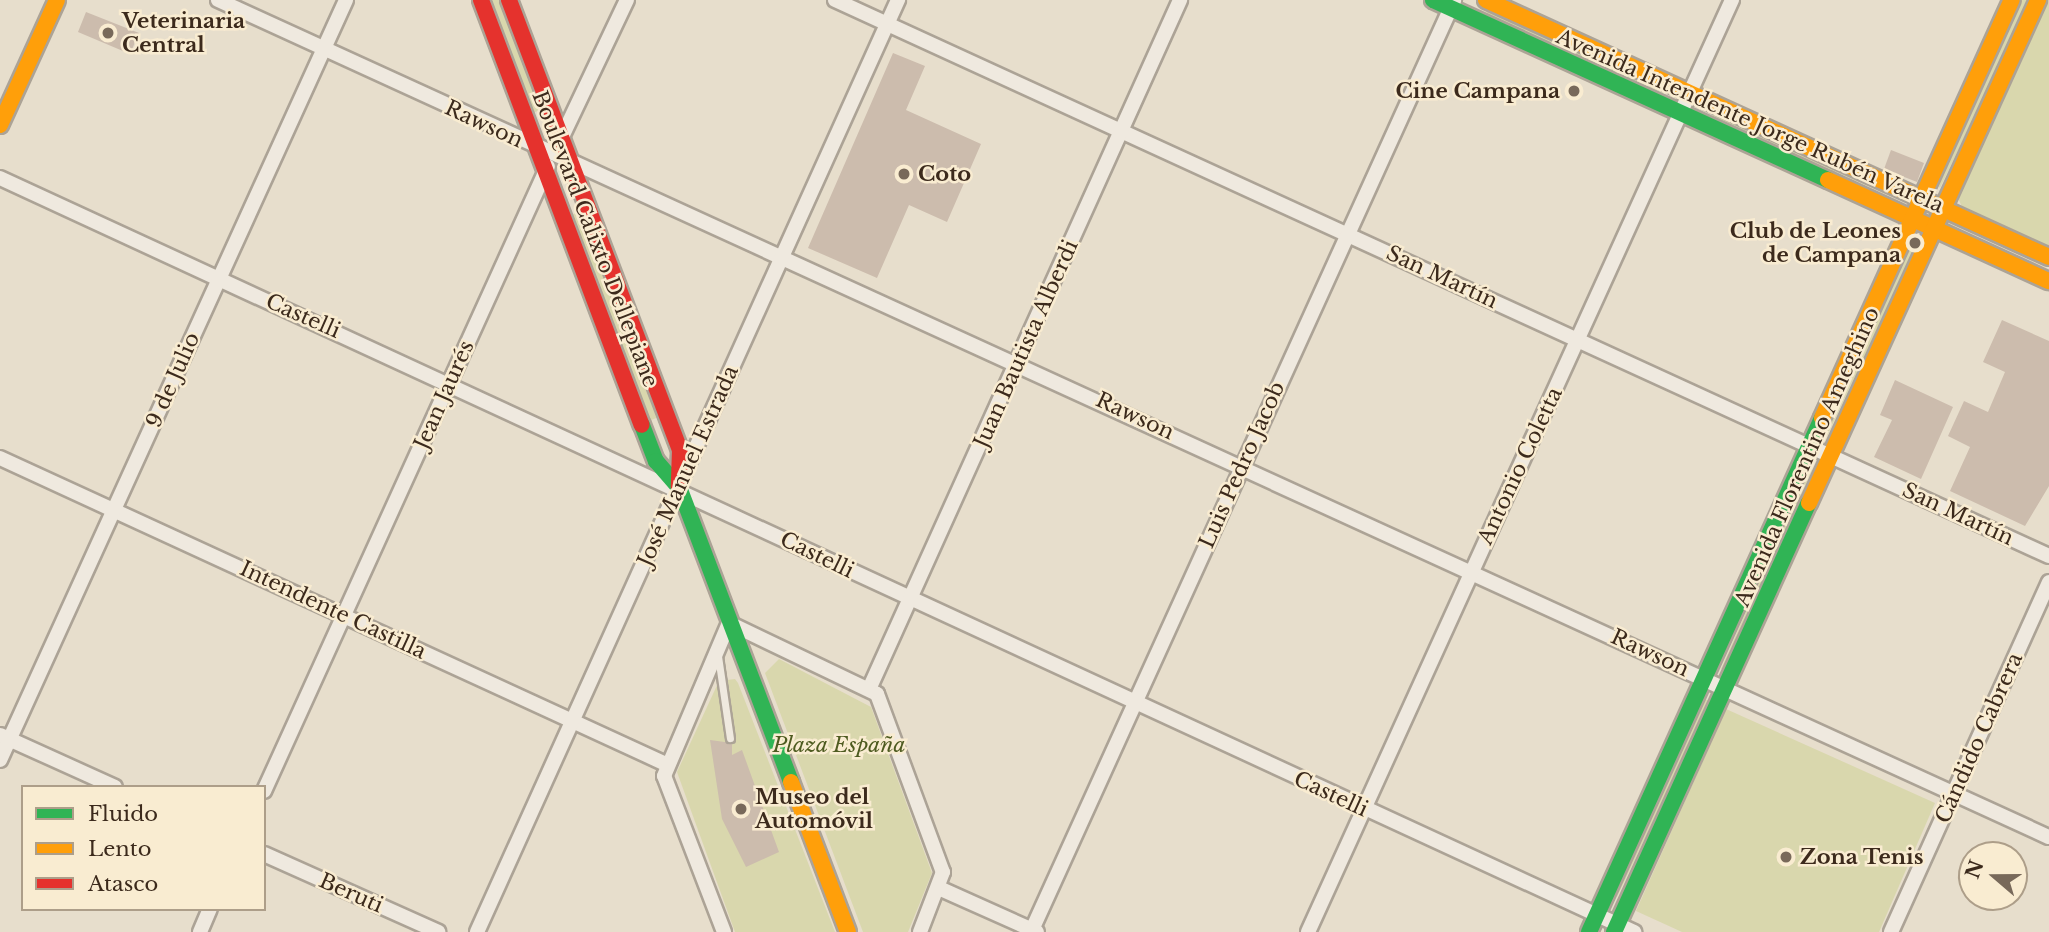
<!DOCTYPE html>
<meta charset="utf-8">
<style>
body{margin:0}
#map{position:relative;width:2049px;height:932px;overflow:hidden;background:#e7decc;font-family:"Libre Baskerville",serif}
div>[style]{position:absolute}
.green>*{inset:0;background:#d9d7ad}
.building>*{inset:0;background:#ccbcad}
.roads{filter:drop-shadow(2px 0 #aca396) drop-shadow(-2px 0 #aca396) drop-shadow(0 2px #aca396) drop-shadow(0 -2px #aca396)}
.lane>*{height:7px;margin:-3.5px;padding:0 3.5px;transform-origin:3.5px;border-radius:3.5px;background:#efe9df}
.street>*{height:14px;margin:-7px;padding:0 7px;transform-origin:7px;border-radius:7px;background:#efe9df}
.fast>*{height:16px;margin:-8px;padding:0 8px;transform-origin:8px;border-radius:8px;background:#30b455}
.slow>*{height:16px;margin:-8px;padding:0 8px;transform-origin:8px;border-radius:8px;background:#ff9f0a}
.jam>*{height:16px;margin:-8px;padding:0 8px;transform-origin:8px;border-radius:8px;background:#e5322d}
.dots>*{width:19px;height:19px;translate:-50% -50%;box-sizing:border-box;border:4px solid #f9ecd1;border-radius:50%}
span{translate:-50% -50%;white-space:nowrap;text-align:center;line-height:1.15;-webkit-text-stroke:5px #f9ecd1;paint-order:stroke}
.poi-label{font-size:21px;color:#3c2a1c;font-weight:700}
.left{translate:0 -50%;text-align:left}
.right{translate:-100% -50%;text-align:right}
.street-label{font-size:21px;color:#3c2a1c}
.park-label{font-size:21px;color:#4e5b20;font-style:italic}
.legend{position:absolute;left:21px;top:785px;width:245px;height:126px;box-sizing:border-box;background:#f9ecd1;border:2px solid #ad9e89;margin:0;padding:9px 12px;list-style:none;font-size:21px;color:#3c2a1c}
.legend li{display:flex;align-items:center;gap:14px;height:35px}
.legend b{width:35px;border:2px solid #ad9e89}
.north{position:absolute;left:1958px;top:841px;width:70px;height:70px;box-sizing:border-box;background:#f9ecd1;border:2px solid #ad9e89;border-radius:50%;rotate:290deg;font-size:19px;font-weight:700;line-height:28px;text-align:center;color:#3c2a1c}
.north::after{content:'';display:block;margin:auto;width:24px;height:32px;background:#78695a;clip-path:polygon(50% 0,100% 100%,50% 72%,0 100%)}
</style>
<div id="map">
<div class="green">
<i style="clip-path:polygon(490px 0,503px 0,544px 108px,533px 113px)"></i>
<i style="clip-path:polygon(2021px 0,2030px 0,1940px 188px,1938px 186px)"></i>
<i style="clip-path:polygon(2045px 0,2049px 0,2049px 250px,1964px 211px,1956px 194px)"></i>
<i style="clip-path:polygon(1488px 9px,1663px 90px,1663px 93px,1486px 14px)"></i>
<i style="clip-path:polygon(1712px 114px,1890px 193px,1890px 196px,1712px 117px)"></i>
<i style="clip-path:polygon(583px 210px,661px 416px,649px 421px,571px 215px)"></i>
<i style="clip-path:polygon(1914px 238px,1919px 240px,1827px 436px,1825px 434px)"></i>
<i style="clip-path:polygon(1812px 470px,1725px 669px,1721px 669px,1808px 471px)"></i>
<i style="clip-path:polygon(779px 659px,871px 707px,932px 873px,908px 932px,863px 932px,765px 673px)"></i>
<i style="clip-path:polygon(735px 679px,738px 683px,835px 932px,735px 932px,677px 772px,719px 681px)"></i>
<i style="clip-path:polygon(1704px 699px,1710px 701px,1617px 897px,1615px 895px)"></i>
<i style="clip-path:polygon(1726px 709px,1935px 803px,1879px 932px,1682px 932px,1636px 911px)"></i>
</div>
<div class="building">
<i style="clip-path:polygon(86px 12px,139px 33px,130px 54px,78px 32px)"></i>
<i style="clip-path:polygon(893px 53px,925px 66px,906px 110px,981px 144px,947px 222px,909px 205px,877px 278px,808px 248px)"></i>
<i style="clip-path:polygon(1891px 150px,1924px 163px,1917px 182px,1884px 169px)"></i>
<i style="clip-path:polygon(2002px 320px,2049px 341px,2049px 486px,2025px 526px,1950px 491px,1970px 447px,1948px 436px,1964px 401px,1988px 412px,2005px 372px,1983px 362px)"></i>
<i style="clip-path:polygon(1895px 380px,1953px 407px,1921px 479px,1874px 457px,1892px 420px,1880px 415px)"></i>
<i style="clip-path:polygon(710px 740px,732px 743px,732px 755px,742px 750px,779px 852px,746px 867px,722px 819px)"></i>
</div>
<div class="roads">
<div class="lane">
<i style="left:718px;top:656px;width:83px;rotate:81.7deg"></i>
</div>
<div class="street">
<i style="left:218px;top:0;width:2013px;rotate:24.57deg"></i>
<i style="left:835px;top:0;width:1335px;rotate:24.61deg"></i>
<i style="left:560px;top:141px;width:156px;rotate:-64.6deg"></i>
<i style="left:0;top:178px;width:1800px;rotate:24.77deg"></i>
<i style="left:0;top:458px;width:733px;rotate:24.68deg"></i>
<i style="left:870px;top:687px;width:754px;rotate:-65.71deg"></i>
<i style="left:0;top:735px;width:126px;rotate:24.3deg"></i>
<i style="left:0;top:760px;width:835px;rotate:-65.52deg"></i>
<i style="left:264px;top:791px;width:686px;rotate:-65.56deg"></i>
<i style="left:264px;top:854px;width:191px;rotate:24.1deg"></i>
<i style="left:941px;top:889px;width:105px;rotate:24.1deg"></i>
<i style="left:200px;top:932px;width:25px;rotate:-67deg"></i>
<i style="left:477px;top:932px;width:1023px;rotate:-65.69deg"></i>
<i style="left:724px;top:932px;width:167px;rotate:-111deg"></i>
<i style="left:664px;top:776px;width:166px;rotate:-67deg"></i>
<i style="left:729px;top:623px;width:164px;rotate:25.6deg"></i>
<i style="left:877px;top:694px;width:190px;rotate:69.7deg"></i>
<i style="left:943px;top:872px;width:64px;rotate:111deg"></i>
<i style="left:1031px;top:932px;width:1023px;rotate:-65.57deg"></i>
<i style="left:1308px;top:932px;width:1024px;rotate:-65.54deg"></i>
<i style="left:1891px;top:932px;width:384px;rotate:-65.7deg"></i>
</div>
<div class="fast">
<i style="left:1433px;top:0;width:434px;rotate:24.5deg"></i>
<i style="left:642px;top:425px;width:39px;rotate:69deg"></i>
<i style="left:656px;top:461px;width:35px;rotate:49deg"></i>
<i style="left:679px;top:487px;width:316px;rotate:69.2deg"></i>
<i style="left:1589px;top:932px;width:564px;rotate:-65.61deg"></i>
<i style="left:1614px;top:932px;width:471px;rotate:-65.6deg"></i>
</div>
<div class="slow">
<i style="left:1486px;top:0;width:619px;rotate:24.54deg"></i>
<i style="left:0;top:125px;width:137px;rotate:-65.5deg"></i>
<i style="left:1828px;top:180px;width:243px;rotate:24.6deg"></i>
<i style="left:1822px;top:418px;width:459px;rotate:-65.6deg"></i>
<i style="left:1809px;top:503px;width:553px;rotate:-65.52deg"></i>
<i style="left:791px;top:782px;width:160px;rotate:69.2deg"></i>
</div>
<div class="jam">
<i style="left:481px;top:0;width:454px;rotate:69.3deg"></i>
<i style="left:509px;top:0;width:481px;rotate:69.2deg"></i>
<i style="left:680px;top:450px;width:37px;rotate:92deg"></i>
</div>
</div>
<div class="dots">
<i style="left:108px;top:33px;background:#78695a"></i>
<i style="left:1574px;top:91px;background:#78695a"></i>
<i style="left:904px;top:174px;background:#78695a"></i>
<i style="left:1915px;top:243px;background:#78695a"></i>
<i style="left:741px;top:809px;background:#78695a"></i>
<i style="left:1786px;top:857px;background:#78695a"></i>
</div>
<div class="poi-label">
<span class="left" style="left:122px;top:33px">Veterinaria<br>Central</span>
<span class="right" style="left:1560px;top:91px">Cine Campana</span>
<span class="left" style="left:918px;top:174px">Coto</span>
<span class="right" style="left:1901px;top:243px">Club de Leones<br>de Campana</span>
<span class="left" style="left:755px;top:809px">Museo del<br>Automóvil</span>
<span class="left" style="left:1800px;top:857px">Zona Tenis</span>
</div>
<div class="street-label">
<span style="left:1750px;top:121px;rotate:24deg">Avenida Intendente Jorge Rubén Varela</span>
<span style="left:484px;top:124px;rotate:25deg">Rawson</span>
<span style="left:595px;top:239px;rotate:69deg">Boulevard Calixto Dellepiane</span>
<span style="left:1442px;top:277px;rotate:25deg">San Martín</span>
<span style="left:303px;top:316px;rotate:24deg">Castelli</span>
<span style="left:1026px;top:344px;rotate:-66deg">Juan Bautista Alberdi</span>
<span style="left:173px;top:380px;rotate:-66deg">9 de Julio</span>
<span style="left:444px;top:395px;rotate:-66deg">Jean Jaurés</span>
<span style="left:1135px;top:416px;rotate:25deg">Rawson</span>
<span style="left:1807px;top:457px;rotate:-66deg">Avenida Florentino Ameghino</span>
<span style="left:1242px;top:465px;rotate:-66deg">Luis Pedro Jacob</span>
<span style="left:688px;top:466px;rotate:-66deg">José Manuel Estrada</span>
<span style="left:1520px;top:466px;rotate:-65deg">Antonio Coletta</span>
<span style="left:1958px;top:514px;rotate:25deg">San Martín</span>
<span style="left:817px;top:555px;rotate:26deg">Castelli</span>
<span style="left:333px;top:610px;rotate:25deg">Intendente Castilla</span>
<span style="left:1650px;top:653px;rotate:25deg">Rawson</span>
<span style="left:1979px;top:738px;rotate:-66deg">Cándido Cabrera</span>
<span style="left:1331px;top:794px;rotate:25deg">Castelli</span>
<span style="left:351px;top:893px;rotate:24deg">Beruti</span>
</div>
<div class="park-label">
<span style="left:839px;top:745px">Plaza España</span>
</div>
<ul class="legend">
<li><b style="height:9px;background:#30b455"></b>Fluido</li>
<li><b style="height:9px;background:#ff9f0a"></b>Lento</li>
<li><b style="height:9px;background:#e5322d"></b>Atasco</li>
</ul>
<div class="north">N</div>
</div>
